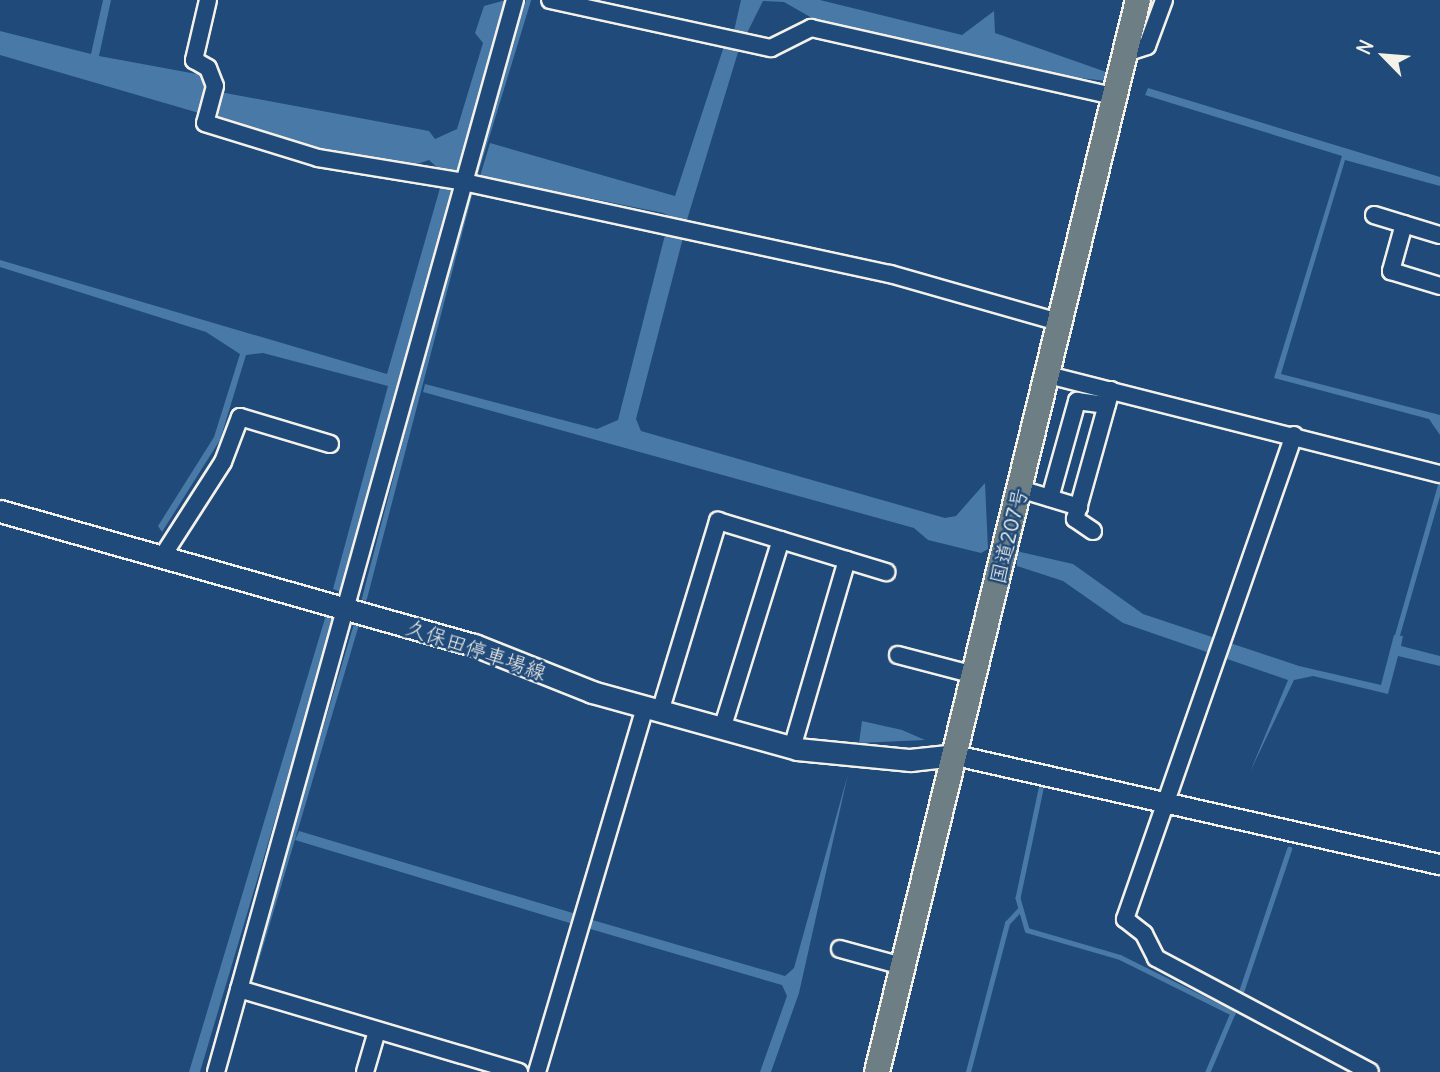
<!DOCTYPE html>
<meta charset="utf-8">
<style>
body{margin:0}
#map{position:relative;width:1440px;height:1072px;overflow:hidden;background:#1f4a7a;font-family:Delius,"Klee One",sans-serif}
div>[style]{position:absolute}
.water>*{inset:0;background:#4979a6}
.stream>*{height:4.5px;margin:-2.25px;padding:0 2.25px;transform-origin:2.25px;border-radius:2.25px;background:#4979a6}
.roads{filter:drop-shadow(2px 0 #f4f1e8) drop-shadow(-2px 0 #f4f1e8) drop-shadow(0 2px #f4f1e8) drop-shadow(0 -2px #f4f1e8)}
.minor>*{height:16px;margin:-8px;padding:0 8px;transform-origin:8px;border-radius:8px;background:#1f4a7a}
.tertiary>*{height:19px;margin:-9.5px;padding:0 9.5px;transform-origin:9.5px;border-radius:9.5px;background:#1f4a7a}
.secondary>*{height:21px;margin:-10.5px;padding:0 10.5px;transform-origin:10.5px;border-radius:10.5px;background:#1f4a7a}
.trunk>*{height:24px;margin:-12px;padding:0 12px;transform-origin:12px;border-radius:12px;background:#6d7e84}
span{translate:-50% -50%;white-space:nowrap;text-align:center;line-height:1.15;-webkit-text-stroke:5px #1f4a7a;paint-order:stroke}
.street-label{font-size:21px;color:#f4f1e8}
.north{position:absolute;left:1349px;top:21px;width:70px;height:70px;-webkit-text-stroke:5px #1f4a7a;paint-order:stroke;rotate:295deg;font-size:19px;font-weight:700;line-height:28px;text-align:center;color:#f4f1e8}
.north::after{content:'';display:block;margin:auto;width:24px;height:32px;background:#f4f1e8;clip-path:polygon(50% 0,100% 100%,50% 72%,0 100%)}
</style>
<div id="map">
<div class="water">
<i style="clip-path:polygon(103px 0,111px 0,99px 56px,202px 75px,208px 88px,220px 92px,429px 131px,435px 139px,457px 129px,483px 43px,475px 33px,484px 6px,506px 0,341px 592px,333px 589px,388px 386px,263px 353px,246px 355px,220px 440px,162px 532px,158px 526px,214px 437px,240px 354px,206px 332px,0 267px,0 260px,387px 374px,444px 174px,429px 160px,417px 164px,311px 147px,214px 116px,203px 103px,199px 113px,0 55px,0 31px,91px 54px)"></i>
<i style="clip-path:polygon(741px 0,820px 0,962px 35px,994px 11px,995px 33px,1109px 73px,1107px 81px,1062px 76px,819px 22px,784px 2px,763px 1px,747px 33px,734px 31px)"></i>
<i style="clip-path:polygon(724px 46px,739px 49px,686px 223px,663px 213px,480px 176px,490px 143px,675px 196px)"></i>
<i style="clip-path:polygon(1148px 88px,1440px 177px,1440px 186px,1345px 160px,1281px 374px,1440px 415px,1440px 435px,1429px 419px,1274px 378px,1342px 156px,1145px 95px)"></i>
<i style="clip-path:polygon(666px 231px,684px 234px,636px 419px,641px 431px,945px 518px,956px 516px,985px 483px,988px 549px,981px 553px,928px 540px,914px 528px,423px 392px,425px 384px,597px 429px,618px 420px)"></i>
<i style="clip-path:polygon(1016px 551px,1073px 564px,1143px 614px,1299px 666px,1381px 685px,1394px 635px,1403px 636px,1401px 646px,1440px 656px,1440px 666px,1398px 656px,1388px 694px,1313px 676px,1294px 680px,1250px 772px,1288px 680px,1123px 623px,1063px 581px,1017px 566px)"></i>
<i style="clip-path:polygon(326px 615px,335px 618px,200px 1072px,189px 1072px)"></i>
<i style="clip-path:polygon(862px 721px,902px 730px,925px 740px,859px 743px)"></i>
<i style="clip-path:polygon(848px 774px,799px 993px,771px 1072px,760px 1072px,787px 996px,782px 985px,587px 928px,589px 919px,785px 976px,794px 968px)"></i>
<i style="clip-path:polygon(299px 831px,576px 914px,573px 924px,295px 840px)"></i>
</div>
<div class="stream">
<i style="left:473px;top:180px;width:188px;rotate:-73deg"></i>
<i style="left:364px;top:598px;width:420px;rotate:-75.4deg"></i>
<i style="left:1397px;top:635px;width:156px;rotate:-74deg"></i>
<i style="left:1041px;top:789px;width:111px;rotate:101.9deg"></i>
<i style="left:1018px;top:898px;width:33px;rotate:74deg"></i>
<i style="left:1027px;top:930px;width:97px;rotate:16.2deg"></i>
<i style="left:1120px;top:957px;width:126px;rotate:26.4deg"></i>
<i style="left:1233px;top:1013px;width:64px;rotate:113deg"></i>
<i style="left:249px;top:983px;width:374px;rotate:-73.4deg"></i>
<i style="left:1240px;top:995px;width:154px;rotate:-71.4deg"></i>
<i style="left:968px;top:1072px;width:154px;rotate:-75.3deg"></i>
<i style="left:1007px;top:923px;width:19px;rotate:-47deg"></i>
</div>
<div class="roads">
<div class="minor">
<i style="left:208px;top:0;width:62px;rotate:103.1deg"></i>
<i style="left:194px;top:60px;width:16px;rotate:30deg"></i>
<i style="left:208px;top:68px;width:19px;rotate:69deg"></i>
<i style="left:215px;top:86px;width:38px;rotate:105deg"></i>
<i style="left:205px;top:123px;width:118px;rotate:17.2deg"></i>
<i style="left:318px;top:158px;width:148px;rotate:9.3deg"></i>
<i style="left:464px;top:182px;width:436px;rotate:12.2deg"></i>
<i style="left:890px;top:274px;width:179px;rotate:15.9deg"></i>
<i style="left:550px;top:0;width:226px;rotate:12.3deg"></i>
<i style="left:771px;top:48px;width:45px;rotate:-26.6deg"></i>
<i style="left:811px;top:28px;width:313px;rotate:12.7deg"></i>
<i style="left:1126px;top:53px;width:22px;rotate:-18deg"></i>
<i style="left:1147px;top:46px;width:49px;rotate:-69.7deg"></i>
<i style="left:1374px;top:215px;width:69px;rotate:16.9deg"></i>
<i style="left:1404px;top:224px;width:49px;rotate:105.5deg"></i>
<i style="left:1391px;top:271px;width:51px;rotate:17deg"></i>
<i style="left:1048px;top:375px;width:404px;rotate:14.2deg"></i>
<i style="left:1294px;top:435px;width:513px;rotate:109.25deg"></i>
<i style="left:1125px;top:919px;width:24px;rotate:38deg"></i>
<i style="left:1144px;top:934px;width:27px;rotate:63deg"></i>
<i style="left:1156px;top:958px;width:242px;rotate:28deg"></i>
<i style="left:1020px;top:489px;width:62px;rotate:17deg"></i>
<i style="left:1050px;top:498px;width:101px;rotate:-74.4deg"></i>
<i style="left:1077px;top:401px;width:30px;rotate:8deg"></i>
<i style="left:1093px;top:531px;width:22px;rotate:-146deg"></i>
<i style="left:1075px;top:519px;width:134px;rotate:-74.4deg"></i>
<i style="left:162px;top:557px;width:113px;rotate:-57.3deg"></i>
<i style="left:223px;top:462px;width:48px;rotate:-69.3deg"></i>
<i style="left:240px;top:417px;width:94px;rotate:16.7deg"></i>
<i style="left:898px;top:655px;width:79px;rotate:14.7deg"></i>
<i style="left:660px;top:712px;width:200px;rotate:-73.1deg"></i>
<i style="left:718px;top:521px;width:176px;rotate:16.9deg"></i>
<i style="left:722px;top:729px;width:198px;rotate:-72.7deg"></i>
<i style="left:792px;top:748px;width:196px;rotate:-73.7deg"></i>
<i style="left:840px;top:949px;width:64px;rotate:15.3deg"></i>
<i style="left:239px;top:989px;width:292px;rotate:16.5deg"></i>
<i style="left:216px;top:1072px;width:1113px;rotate:-74.42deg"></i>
<i style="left:365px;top:1072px;width:43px;rotate:-73.7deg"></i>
<i style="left:537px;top:1072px;width:380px;rotate:-73.5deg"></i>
</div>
<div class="tertiary">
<i style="left:955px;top:755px;width:497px;rotate:12.7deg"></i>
</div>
<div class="secondary">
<i style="left:0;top:511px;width:493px;rotate:15.8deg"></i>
<i style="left:474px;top:645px;width:127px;rotate:21.7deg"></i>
<i style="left:592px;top:692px;width:213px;rotate:15.5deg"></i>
<i style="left:797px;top:749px;width:114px;rotate:5.6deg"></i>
<i style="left:910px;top:760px;width:45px;rotate:-6.3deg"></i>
</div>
<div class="trunk">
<i style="left:877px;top:1072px;width:1103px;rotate:-76.32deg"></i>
</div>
</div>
<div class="street-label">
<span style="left:1009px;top:536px;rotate:-76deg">国道207号</span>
<span style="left:476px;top:650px;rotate:19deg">久保田停車場線</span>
</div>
<div class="north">N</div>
</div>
